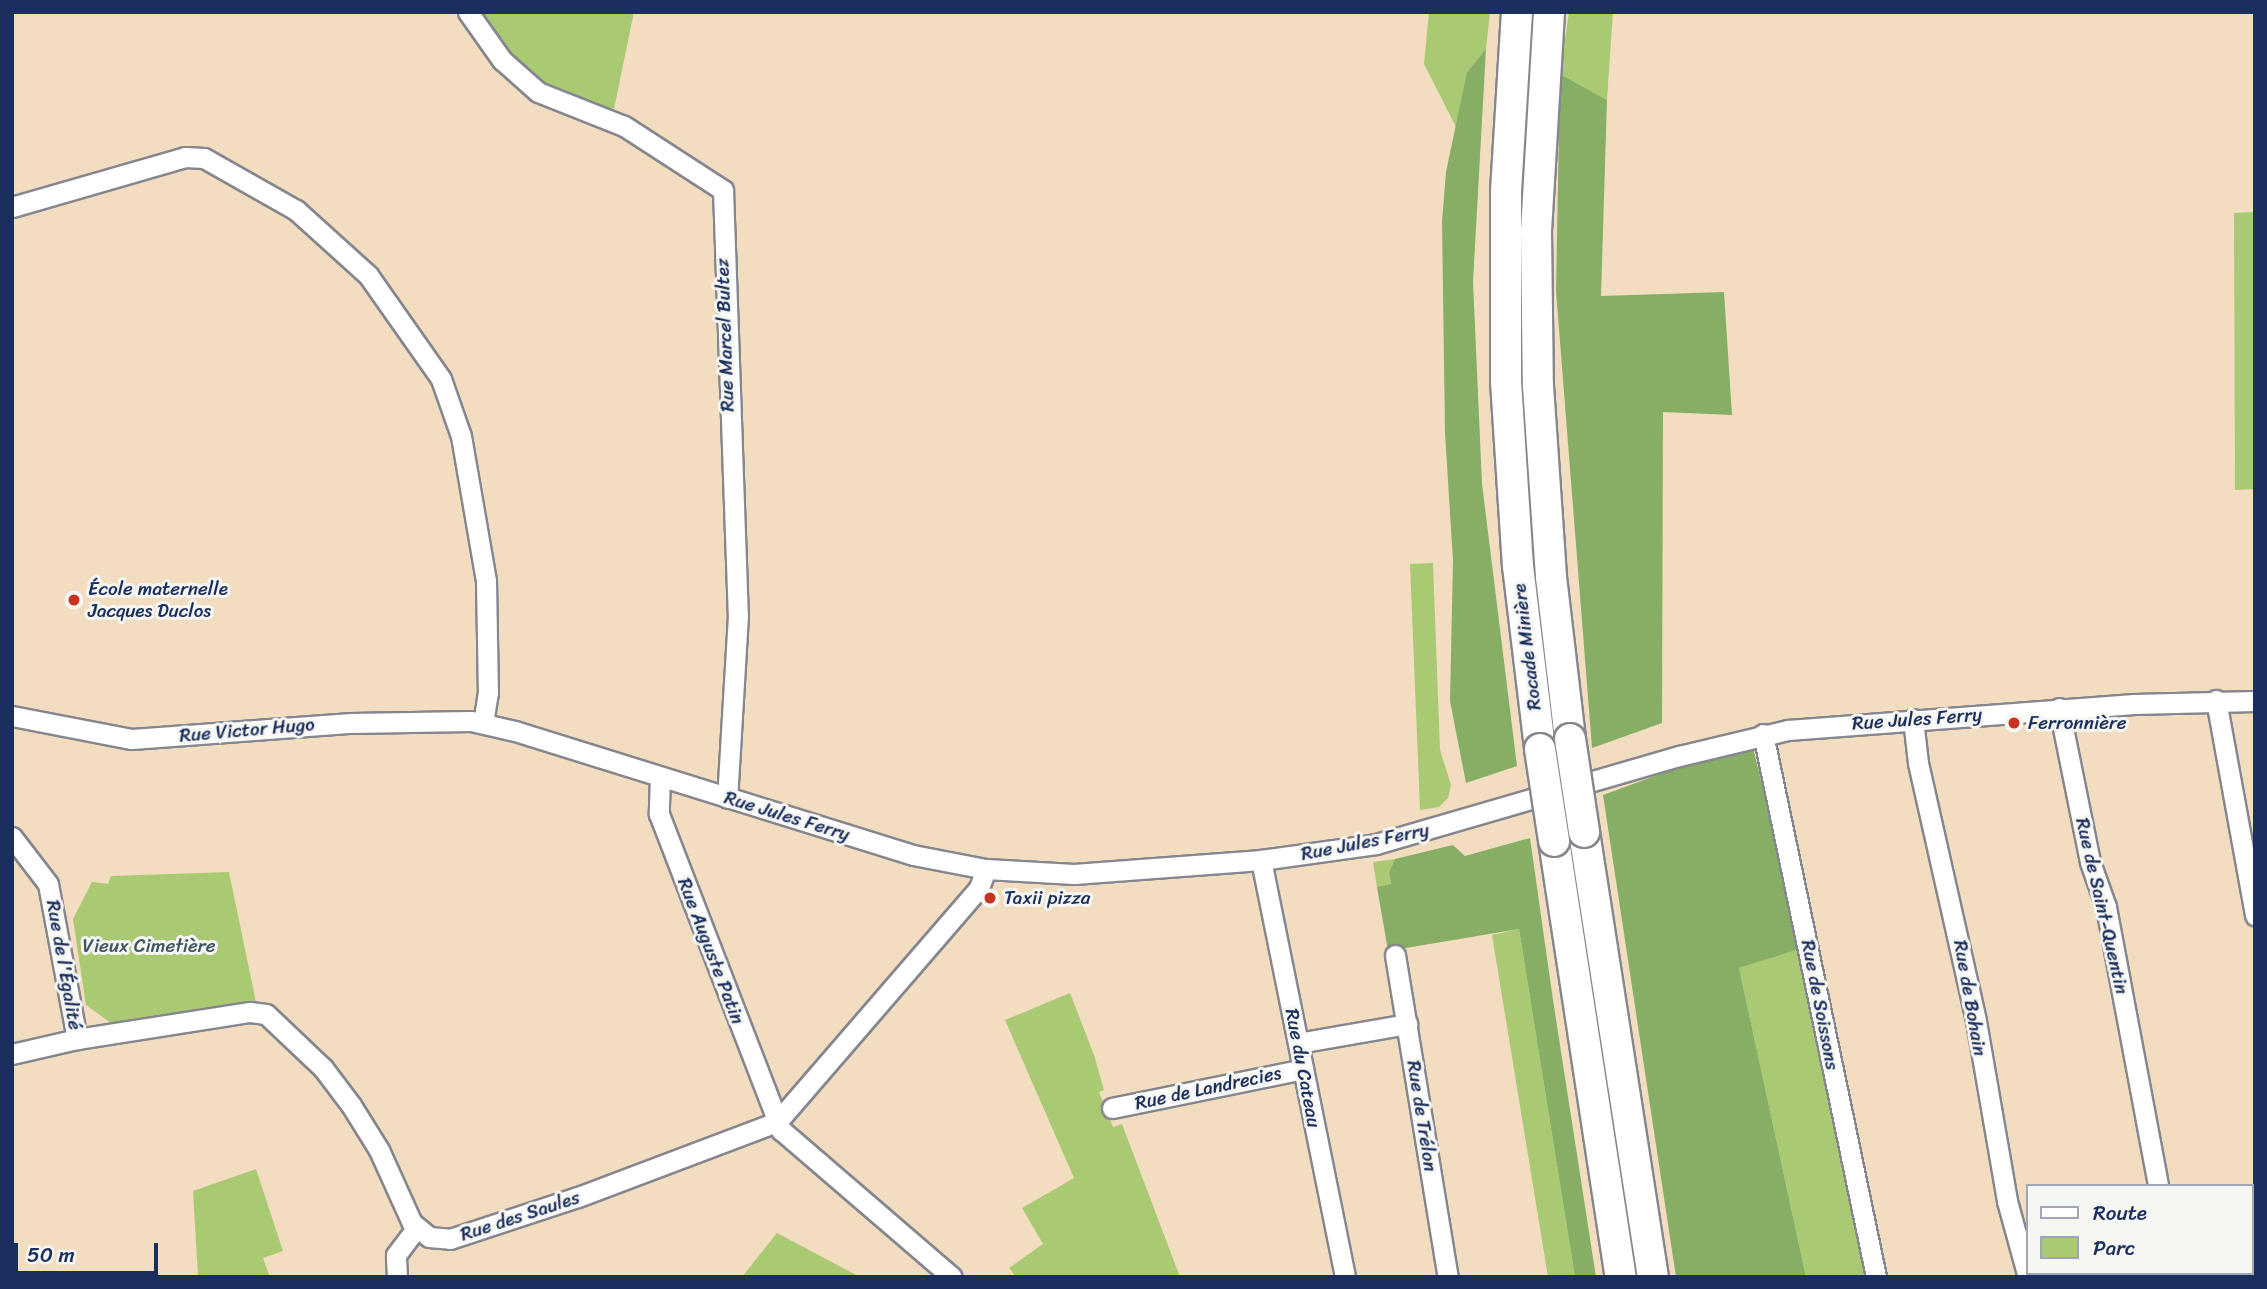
<!DOCTYPE html>
<meta charset="utf-8">
<style>
body{margin:0}
#map{position:relative;width:2267px;height:1289px;overflow:hidden;background:#f2ddc0;font-family:Sriracha,sans-serif}
div>[style]{position:absolute}
.green>*{inset:0;background:#a9ca73}
.forest>*{inset:0;background:#86ae65}
.roads{filter:drop-shadow(2px 0 #86868f) drop-shadow(-2px 0 #86868f) drop-shadow(0 2px #86868f) drop-shadow(0 -2px #86868f)}
.minor>*{height:19px;margin:-9.5px;padding:0 9.5px;transform-origin:9.5px;border-radius:9.5px;background:#fff}
.highway>*{height:30px;margin:-15px;padding:0 15px;transform-origin:15px;border-radius:15px;background:#fff}
.bridges{filter:drop-shadow(2px 0 #86868f) drop-shadow(-2px 0 #86868f) drop-shadow(0 2px #86868f) drop-shadow(0 -2px #86868f)}
.highway-bridge>*{height:30px;margin:-15px;padding:0 15px;transform-origin:15px;border-radius:15px;background:#fff}
.dots>*{width:19px;height:19px;translate:-50% -50%;box-sizing:border-box;border:4px solid #f6f6f2;border-radius:50%}
span{translate:-50% -50%;white-space:nowrap;text-align:center;line-height:1.15;-webkit-text-stroke:6px #f6f6f2;paint-order:stroke}
.street-label{font-size:19px;color:#1b2f5e}
.poi-label{font-size:19px;color:#1b2f5e}
.left{translate:0 -50%;text-align:left}
.park-label{font-size:19px;color:#3e5663}
.frame{position:absolute;inset:0;border:14px solid #1b2f5e;pointer-events:none}
.legend{position:absolute;left:2026px;top:1184px;width:228px;height:91px;box-sizing:border-box;background:#f6f6f2;border:2px solid #9ea6b7;margin:0;padding:9px 12px;list-style:none;font-size:21px;color:#1b2f5e}
.legend li{display:flex;align-items:center;gap:14px;height:35px}
.legend b{width:35px;border:2px solid #9ea6b7}
.scale{position:absolute;left:14px;top:1243px;width:144px;height:32px;box-sizing:border-box;border:4px solid #1b2f5e;border-top:0;padding-left:9px;font-size:21px;line-height:24px;white-space:nowrap;color:#1b2f5e;-webkit-text-stroke:5px #f6f6f2;paint-order:stroke}
</style>
<div id="map">
<div class="green">
<i style="clip-path:polygon(479px 12px,634px 12px,614px 109px,552px 89px,522px 68px)"></i>
<i style="clip-path:polygon(1429px 12px,1490px 12px,1486px 49px,1467px 72px,1457px 129px,1424px 64px)"></i>
<i style="clip-path:polygon(1569px 12px,1613px 12px,1607px 100px,1560px 74px)"></i>
<i style="clip-path:polygon(2255px 212px,2255px 489px,2235px 490px,2234px 213px)"></i>
<i style="clip-path:polygon(1433px 563px,1440px 750px,1451px 785px,1448px 798px,1439px 807px,1420px 810px,1410px 564px)"></i>
<i style="clip-path:polygon(1395px 859px,1389px 872px,1391px 885px,1377px 887px,1373px 862px)"></i>
<i style="clip-path:polygon(229px 872px,256px 1002px,111px 1023px,86px 1005px,73px 919px,92px 882px,108px 884px,111px 876px)"></i>
<i style="clip-path:polygon(1519px 929px,1575px 1277px,1548px 1277px,1492px 935px)"></i>
<i style="clip-path:polygon(1803px 948px,1871px 1277px,1806px 1277px,1739px 968px)"></i>
<i style="clip-path:polygon(1070px 993px,1094px 1055px,1104px 1090px,1099px 1092px,1113px 1127px,1122px 1124px,1180px 1277px,1016px 1277px,1009px 1268px,1043px 1244px,1022px 1208px,1074px 1178px,1005px 1020px)"></i>
<i style="clip-path:polygon(256px 1169px,283px 1251px,263px 1258px,270px 1277px,198px 1277px,193px 1191px)"></i>
<i style="clip-path:polygon(777px 1233px,860px 1277px,742px 1277px)"></i>
</div>
<div class="forest">
<i style="clip-path:polygon(1486px 49px,1473px 282px,1482px 484px,1517px 766px,1466px 783px,1450px 701px,1453px 561px,1445px 433px,1442px 222px,1446px 172px,1467px 72px)"></i>
<i style="clip-path:polygon(1560px 74px,1607px 100px,1601px 296px,1724px 292px,1732px 415px,1663px 412px,1662px 723px,1592px 748px,1556px 291px)"></i>
<i style="clip-path:polygon(1753px 748px,1803px 948px,1739px 968px,1806px 1277px,1676px 1277px,1603px 795px,1674px 769px)"></i>
<i style="clip-path:polygon(1530px 838px,1553px 1000px,1596px 1277px,1575px 1277px,1519px 929px,1388px 951px,1377px 887px,1391px 884px,1389px 872px,1395px 859px,1453px 845px,1465px 856px)"></i>
</div>
<div class="roads">
<div class="minor">
<i style="left:468px;top:12px;width:59px;rotate:54.7deg"></i>
<i style="left:502px;top:60px;width:48px;rotate:41.6deg"></i>
<i style="left:538px;top:92px;width:92px;rotate:21.6deg"></i>
<i style="left:624px;top:126px;width:118px;rotate:32.9deg"></i>
<i style="left:723px;top:190px;width:425px;rotate:88deg"></i>
<i style="left:738px;top:615px;width:183px;rotate:93.4deg"></i>
<i style="left:12px;top:207px;width:180px;rotate:-16.1deg"></i>
<i style="left:185px;top:157px;width:19px;rotate:3deg"></i>
<i style="left:204px;top:158px;width:106px;rotate:29.5deg"></i>
<i style="left:296px;top:210px;width:97px;rotate:42.1deg"></i>
<i style="left:368px;top:275px;width:127px;rotate:54.9deg"></i>
<i style="left:441px;top:379px;width:60px;rotate:70.7deg"></i>
<i style="left:461px;top:436px;width:147px;rotate:80.2deg"></i>
<i style="left:486px;top:581px;width:111px;rotate:89deg"></i>
<i style="left:488px;top:692px;width:31px;rotate:99deg"></i>
<i style="left:2216px;top:700px;width:219px;rotate:79.7deg"></i>
<i style="left:2059px;top:708px;width:157px;rotate:78.6deg"></i>
<i style="left:2090px;top:862px;width:48px;rotate:70.4deg"></i>
<i style="left:2106px;top:907px;width:284px;rotate:79.4deg"></i>
<i style="left:12px;top:716px;width:122px;rotate:10.9deg"></i>
<i style="left:132px;top:739px;width:220px;rotate:-4.2deg"></i>
<i style="left:351px;top:723px;width:120px;rotate:-1deg"></i>
<i style="left:471px;top:721px;width:45px;rotate:12.8deg"></i>
<i style="left:515px;top:731px;width:417px;rotate:17.3deg"></i>
<i style="left:913px;top:855px;width:74px;rotate:10.9deg"></i>
<i style="left:986px;top:869px;width:88px;rotate:3.3deg"></i>
<i style="left:1074px;top:874px;width:188px;rotate:-4.3deg"></i>
<i style="left:1261px;top:860px;width:116px;rotate:-7.9deg"></i>
<i style="left:1376px;top:844px;width:316px;rotate:-16.2deg"></i>
<i style="left:1679px;top:756px;width:112px;rotate:-13.4deg"></i>
<i style="left:1788px;top:730px;width:347px;rotate:-4.3deg"></i>
<i style="left:2134px;top:704px;width:121px;rotate:-1.4deg"></i>
<i style="left:1913px;top:719px;width:44px;rotate:83.5deg"></i>
<i style="left:1918px;top:763px;width:264px;rotate:77.3deg"></i>
<i style="left:1976px;top:1021px;width:183px;rotate:80.2deg"></i>
<i style="left:2007px;top:1201px;width:79px;rotate:74.6deg"></i>
<i style="left:1763px;top:734px;width:555px;rotate:78.24deg"></i>
<i style="left:660px;top:777px;width:37px;rotate:92deg"></i>
<i style="left:659px;top:814px;width:339px;rotate:68.9deg"></i>
<i style="left:781px;top:1130px;width:225px;rotate:40.7deg"></i>
<i style="left:12px;top:837px;width:59px;rotate:52.5deg"></i>
<i style="left:48px;top:884px;width:158px;rotate:79.4deg"></i>
<i style="left:77px;top:1039px;width:67px;rotate:167deg"></i>
<i style="left:1261px;top:860px;width:425px;rotate:78.6deg"></i>
<i style="left:1395px;top:955px;width:326px;rotate:80.7deg"></i>
<i style="left:77px;top:1039px;width:175px;rotate:-8.9deg"></i>
<i style="left:250px;top:1012px;width:16px;rotate:7deg"></i>
<i style="left:266px;top:1014px;width:79px;rotate:43.5deg"></i>
<i style="left:323px;top:1068px;width:46px;rotate:52.9deg"></i>
<i style="left:351px;top:1105px;width:53px;rotate:58.1deg"></i>
<i style="left:379px;top:1150px;width:80px;rotate:65.7deg"></i>
<i style="left:412px;top:1223px;width:22px;rotate:39deg"></i>
<i style="left:429px;top:1237px;width:21px;rotate:5deg"></i>
<i style="left:450px;top:1239px;width:135px;rotate:-18.2deg"></i>
<i style="left:578px;top:1197px;width:213px;rotate:-20.7deg"></i>
<i style="left:777px;top:1122px;width:309px;rotate:-49.2deg"></i>
<i style="left:979px;top:888px;width:20px;rotate:-70deg"></i>
<i style="left:1298px;top:1043px;width:111px;rotate:-9.9deg"></i>
<i style="left:1112px;top:1108px;width:195px;rotate:-11.5deg"></i>
<i style="left:2180px;top:1273px;width:4px;rotate:76deg"></i>
<i style="left:397px;top:1277px;width:22px;rotate:-93deg"></i>
<i style="left:396px;top:1255px;width:34px;rotate:-53deg"></i>
</div>
<div class="highway">
<i style="left:1517px;top:12px;width:180px;rotate:93.5deg"></i>
<i style="left:1506px;top:192px;width:189px;rotate:90deg"></i>
<i style="left:1506px;top:381px;width:185px;rotate:86.3deg"></i>
<i style="left:1518px;top:566px;width:184px;rotate:83.1deg"></i>
<i style="left:1549px;top:12px;width:220px;rotate:93.4deg"></i>
<i style="left:1536px;top:232px;width:154px;rotate:89.3deg"></i>
<i style="left:1538px;top:386px;width:191px;rotate:86.1deg"></i>
<i style="left:1551px;top:577px;width:163px;rotate:83.3deg"></i>
<i style="left:1584px;top:832px;width:450px;rotate:81.2deg"></i>
<i style="left:1554px;top:841px;width:441px;rotate:81.3deg"></i>
</div>
</div>
<div class="bridges">
<div class="highway-bridge">
<i style="left:1570px;top:739px;width:94px;rotate:81.4deg"></i>
<i style="left:1540px;top:749px;width:93px;rotate:81.3deg"></i>
</div>
</div>
<div class="dots">
<i style="left:74px;top:600px;background:#c8321e"></i>
<i style="left:2014px;top:723px;background:#c8321e"></i>
<i style="left:990px;top:898px;background:#c8321e"></i>
</div>
<div class="street-label">
<span style="left:725px;top:335px;rotate:-92deg">Rue Marcel Bultez</span>
<span style="left:1527px;top:647px;rotate:-97deg">Rocade Minière</span>
<span style="left:1917px;top:719px;rotate:-4deg">Rue Jules Ferry</span>
<span style="left:247px;top:730px;rotate:-5deg">Rue Victor Hugo</span>
<span style="left:787px;top:816px;rotate:17deg">Rue Jules Ferry</span>
<span style="left:1365px;top:842px;rotate:-11deg">Rue Jules Ferry</span>
<span style="left:2102px;top:906px;rotate:77deg">Rue de Saint-Quentin</span>
<span style="left:711px;top:951px;rotate:69deg">Rue Auguste Patin</span>
<span style="left:64px;top:965px;rotate:80deg">Rue de l'Égalité</span>
<span style="left:1970px;top:998px;rotate:80deg">Rue de Bohain</span>
<span style="left:1820px;top:1005px;rotate:79deg">Rue de Soissons</span>
<span style="left:1303px;top:1068px;rotate:79deg">Rue du Cateau</span>
<span style="left:1208px;top:1088px;rotate:-12deg">Rue de Landrecies</span>
<span style="left:1422px;top:1116px;rotate:81deg">Rue de Trélon</span>
<span style="left:520px;top:1216px;rotate:-18deg">Rue des Saules</span>
</div>
<div class="poi-label">
<span class="left" style="left:88px;top:600px">École maternelle<br>Jacques Duclos</span>
<span class="left" style="left:2028px;top:723px">Ferronnière</span>
<span class="left" style="left:1004px;top:898px">Taxii pizza</span>
</div>
<div class="park-label">
<span style="left:149px;top:946px">Vieux Cimetière</span>
</div>
<div class="frame"></div>
<ul class="legend">
<li><b style="height:9px;background:#fff"></b>Route</li>
<li><b style="height:19px;background:#a9ca73"></b>Parc</li>
</ul>
<div class="scale">50 m</div>
</div>
